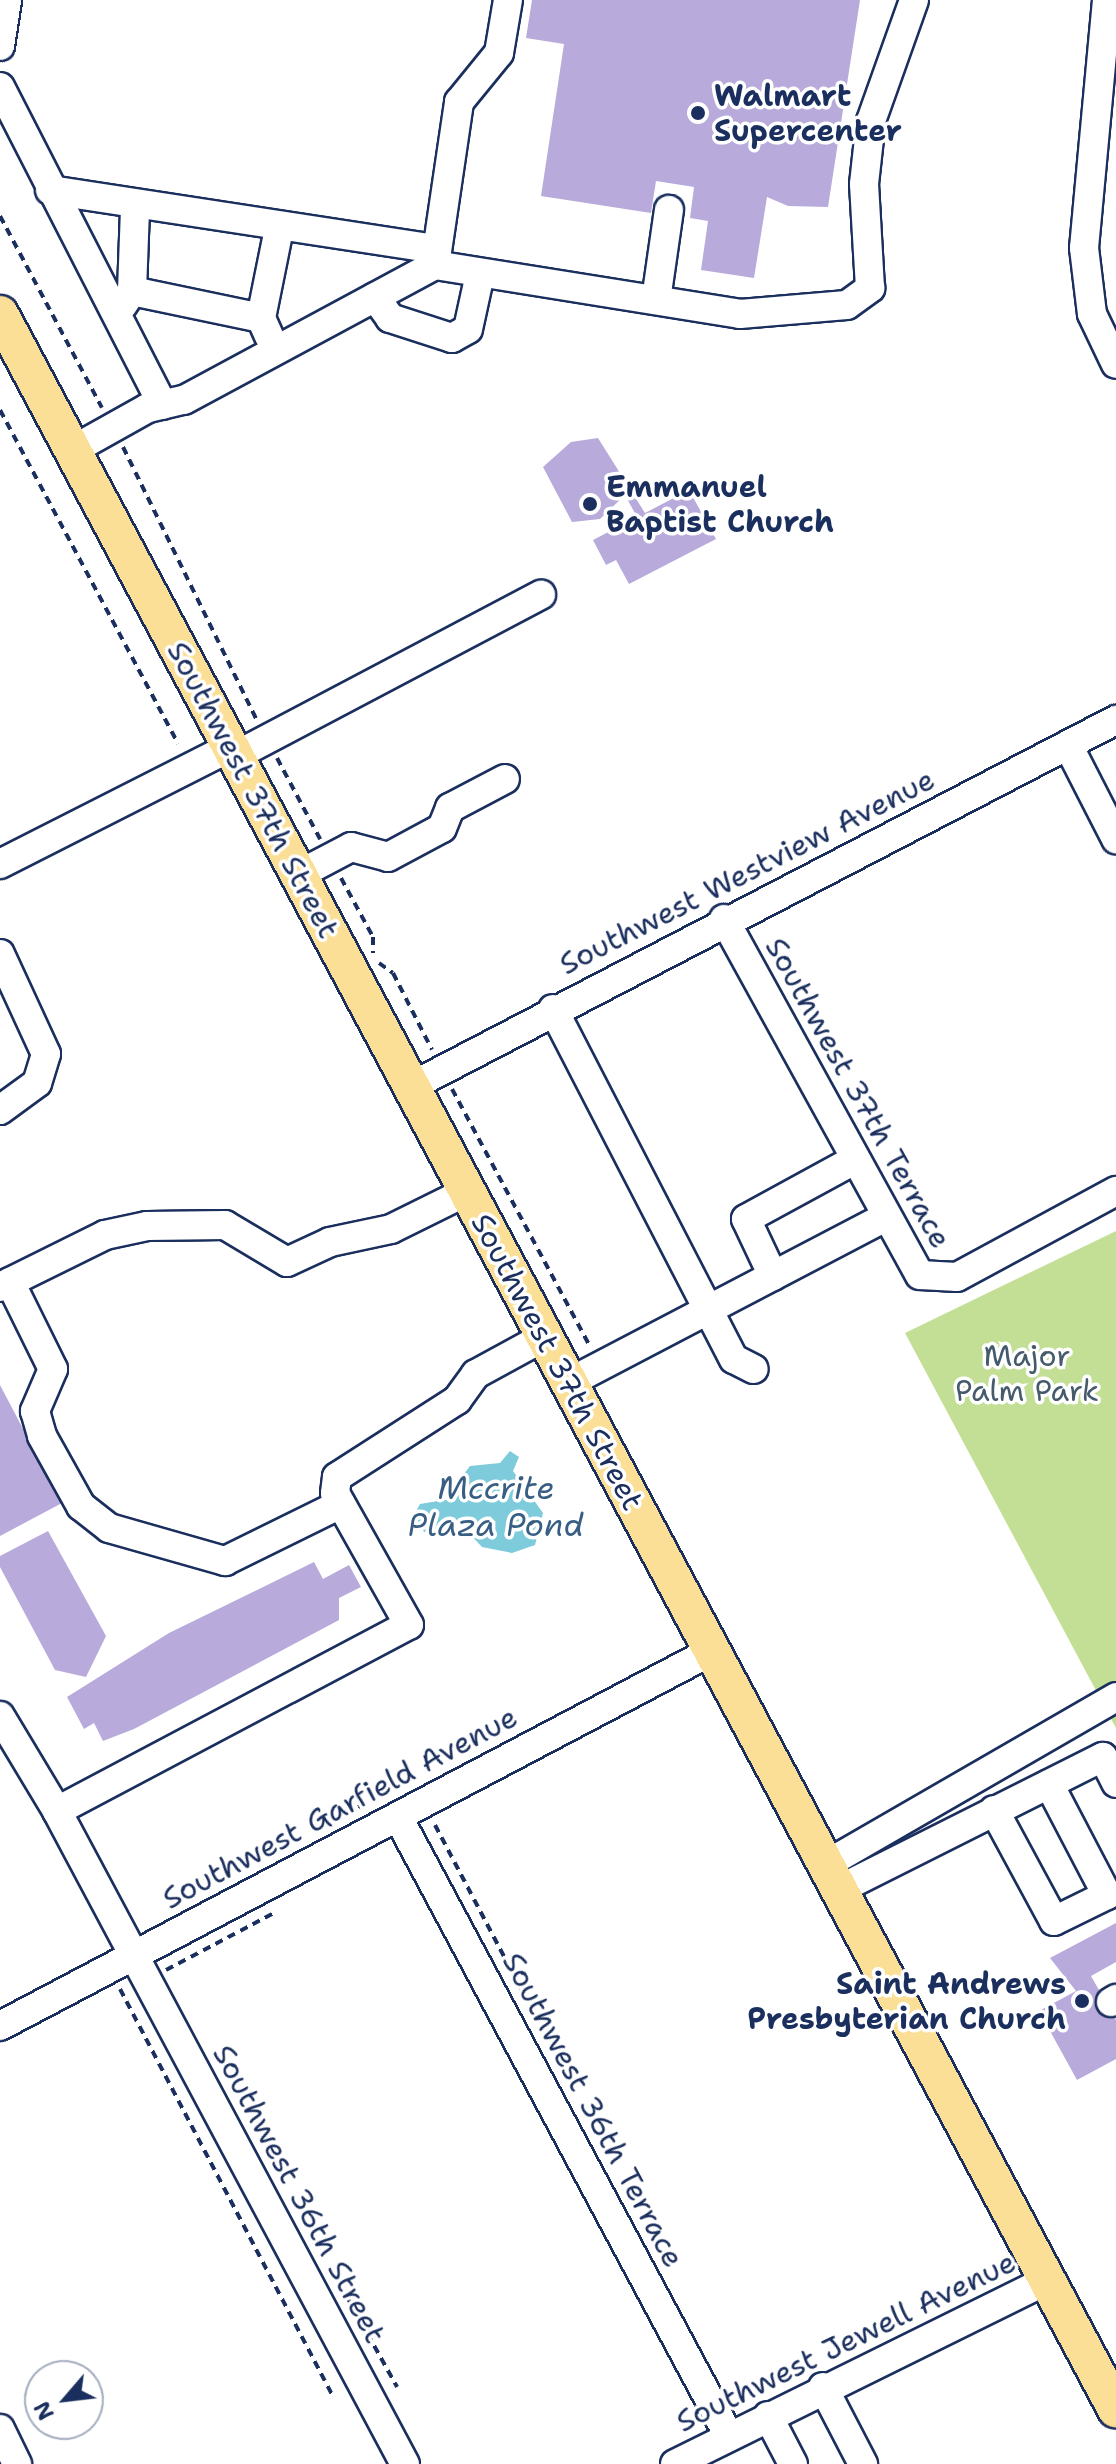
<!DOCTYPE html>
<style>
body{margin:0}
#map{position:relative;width:1116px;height:2464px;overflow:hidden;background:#fff;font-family:"Shantell Sans",sans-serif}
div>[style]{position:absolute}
.green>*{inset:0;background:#c3de95}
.water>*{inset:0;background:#7dcbdb}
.building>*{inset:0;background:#b8aadb}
.path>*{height:4px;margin-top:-2px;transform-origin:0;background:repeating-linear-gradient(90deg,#1b2f5e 0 8px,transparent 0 14px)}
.roads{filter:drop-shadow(2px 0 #1b2f5e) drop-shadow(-2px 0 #1b2f5e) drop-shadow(0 2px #1b2f5e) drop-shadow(0 -2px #1b2f5e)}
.minor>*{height:28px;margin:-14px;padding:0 14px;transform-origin:14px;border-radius:14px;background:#fff}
.major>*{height:36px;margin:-18px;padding:0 18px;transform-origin:18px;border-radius:18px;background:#fbdf96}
.dots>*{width:22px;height:22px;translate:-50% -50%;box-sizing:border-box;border:4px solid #fff;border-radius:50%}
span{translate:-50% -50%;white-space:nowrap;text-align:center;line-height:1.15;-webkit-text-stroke:7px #fff;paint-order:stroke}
.poi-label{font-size:30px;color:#1b2f5e;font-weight:700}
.left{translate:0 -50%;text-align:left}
.right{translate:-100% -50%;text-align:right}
.street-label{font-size:30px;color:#1b2f5e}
.park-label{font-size:30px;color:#455b6c}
.water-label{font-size:32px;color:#385e84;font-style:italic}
.north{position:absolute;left:24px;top:2360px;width:80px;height:80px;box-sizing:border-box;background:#fff;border:2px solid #a4acbf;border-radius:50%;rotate:242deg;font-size:22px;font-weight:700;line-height:32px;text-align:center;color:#1b2f5e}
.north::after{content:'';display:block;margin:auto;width:28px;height:36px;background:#1b2f5e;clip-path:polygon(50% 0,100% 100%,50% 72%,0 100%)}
</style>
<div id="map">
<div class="green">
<i style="clip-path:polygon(1116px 1231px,1116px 1728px,905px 1333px)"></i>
</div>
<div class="water">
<i style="clip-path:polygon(510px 1451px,519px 1457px,513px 1471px,543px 1513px,535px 1545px,512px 1553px,482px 1547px,454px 1517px,438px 1532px,424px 1532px,414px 1515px,420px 1504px,444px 1500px,470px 1466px,500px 1463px)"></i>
</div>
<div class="building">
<i style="clip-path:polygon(532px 0,860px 0,828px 207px,788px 206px,767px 197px,754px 278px,701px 270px,708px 221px,690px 218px,694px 187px,656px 181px,651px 213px,541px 196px,564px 44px,526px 38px)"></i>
<i style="clip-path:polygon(598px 438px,645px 513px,689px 490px,716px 539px,629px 584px,616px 560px,606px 565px,593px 540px,637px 517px,625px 495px,600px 519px,572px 522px,543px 467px,571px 442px)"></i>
<i style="clip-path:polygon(0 1385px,62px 1503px,0 1536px)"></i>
<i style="clip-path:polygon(48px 1531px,106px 1636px,86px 1677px,55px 1670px,0 1567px,0 1556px)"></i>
<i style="clip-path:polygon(314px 1562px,323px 1579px,349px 1565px,361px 1587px,339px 1598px,339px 1620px,134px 1729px,103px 1741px,94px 1723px,84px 1729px,67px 1697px,169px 1633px)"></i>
<i style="clip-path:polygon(1116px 1923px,1116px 1962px,1091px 1976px,1116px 2020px,1116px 2059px,1077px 2080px,1039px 2011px,1076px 1991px,1050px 1958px)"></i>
</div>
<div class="path">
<i style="left:0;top:216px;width:217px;rotate:62deg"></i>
<i style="left:0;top:410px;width:378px;rotate:61.9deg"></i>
<i style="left:123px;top:447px;width:303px;rotate:63.9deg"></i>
<i style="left:277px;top:758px;width:92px;rotate:62deg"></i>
<i style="left:341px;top:878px;width:67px;rotate:61.5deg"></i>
<i style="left:373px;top:937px;width:16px;rotate:90deg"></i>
<i style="left:379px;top:963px;width:17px;rotate:36deg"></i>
<i style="left:393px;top:973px;width:86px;rotate:63.1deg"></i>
<i style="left:452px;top:1089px;width:289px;rotate:61.8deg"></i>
<i style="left:435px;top:1825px;width:200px;rotate:62.3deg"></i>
<i style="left:321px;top:1827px;width:98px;rotate:-28.1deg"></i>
<i style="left:166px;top:1970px;width:122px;rotate:-27.8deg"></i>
<i style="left:120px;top:1989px;width:458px;rotate:62.4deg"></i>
<i style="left:347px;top:2297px;width:103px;rotate:60.9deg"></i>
</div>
<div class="roads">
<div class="minor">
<i style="left:1107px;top:0;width:249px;rotate:95.3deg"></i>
<i style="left:1084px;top:248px;width:66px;rotate:83.1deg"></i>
<i style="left:1092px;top:314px;width:55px;rotate:64.4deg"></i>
<i style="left:0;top:46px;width:47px;rotate:-81.3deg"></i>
<i style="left:0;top:87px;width:357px;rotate:62.9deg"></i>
<i style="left:50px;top:190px;width:391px;rotate:8.7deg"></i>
<i style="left:435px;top:265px;width:165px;rotate:-81.6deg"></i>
<i style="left:459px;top:102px;width:63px;rotate:-50.8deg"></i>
<i style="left:499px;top:53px;width:54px;rotate:-80.4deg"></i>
<i style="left:132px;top:291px;width:132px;rotate:11.8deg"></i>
<i style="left:375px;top:297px;width:26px;rotate:54deg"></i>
<i style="left:390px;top:318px;width:65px;rotate:17.9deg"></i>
<i style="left:452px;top:338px;width:18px;rotate:-29deg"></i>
<i style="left:468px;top:329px;width:56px;rotate:-77.7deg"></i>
<i style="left:656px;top:300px;width:91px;rotate:-81.8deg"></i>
<i style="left:123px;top:305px;width:17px;rotate:-57deg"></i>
<i style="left:132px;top:291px;width:83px;rotate:-87.9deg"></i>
<i style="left:269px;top:336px;width:20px;rotate:-114deg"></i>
<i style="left:261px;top:318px;width:91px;rotate:-78.6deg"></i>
<i style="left:71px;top:451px;width:88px;rotate:-29.2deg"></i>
<i style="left:148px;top:408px;width:37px;rotate:-13deg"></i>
<i style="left:184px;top:400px;width:285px;rotate:-28.3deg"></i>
<i style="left:435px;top:265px;width:309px;rotate:9.1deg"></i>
<i style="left:740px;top:314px;width:107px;rotate:-4.8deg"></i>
<i style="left:847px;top:305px;width:29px;rotate:-36deg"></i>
<i style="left:870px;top:288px;width:104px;rotate:-93.3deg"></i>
<i style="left:864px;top:184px;width:63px;rotate:-83.7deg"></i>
<i style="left:871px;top:121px;width:128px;rotate:-70.4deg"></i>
<i style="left:1068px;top:745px;width:106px;rotate:62.9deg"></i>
<i style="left:235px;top:756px;width:346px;rotate:-27.8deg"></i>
<i style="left:0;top:864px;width:259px;rotate:-26.9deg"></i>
<i style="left:298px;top:875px;width:60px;rotate:-27.8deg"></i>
<i style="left:351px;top:847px;width:38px;rotate:15deg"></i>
<i style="left:388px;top:857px;width:61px;rotate:-28.2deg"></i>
<i style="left:442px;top:828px;width:22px;rotate:-68deg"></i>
<i style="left:450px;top:808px;width:62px;rotate:-27.8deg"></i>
<i style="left:724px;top:919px;width:406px;rotate:61.2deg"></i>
<i style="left:920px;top:1275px;width:37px;rotate:3deg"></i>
<i style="left:957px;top:1277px;width:181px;rotate:-28.4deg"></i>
<i style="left:0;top:954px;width:110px;rotate:65.3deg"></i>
<i style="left:46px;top:1054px;width:30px;rotate:107deg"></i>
<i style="left:37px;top:1083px;width:46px;rotate:143.9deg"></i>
<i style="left:553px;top:1009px;width:394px;rotate:62.7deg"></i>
<i style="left:734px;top:1359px;width:22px;rotate:27deg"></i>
<i style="left:410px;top:1087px;width:796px;rotate:-27.47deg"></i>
<i style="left:773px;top:1276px;width:63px;rotate:-115.3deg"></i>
<i style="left:746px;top:1219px;width:123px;rotate:-28.6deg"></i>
<i style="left:10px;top:1282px;width:97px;rotate:63.7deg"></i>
<i style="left:53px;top:1369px;width:46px;rotate:113.2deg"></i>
<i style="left:35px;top:1411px;width:26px;rotate:74deg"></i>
<i style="left:42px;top:1436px;width:80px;rotate:60.9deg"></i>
<i style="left:81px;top:1506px;width:36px;rotate:38deg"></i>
<i style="left:109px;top:1528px;width:121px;rotate:15.9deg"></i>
<i style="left:225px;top:1561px;width:129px;rotate:-26.2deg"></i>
<i style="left:0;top:1287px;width:117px;rotate:-26.3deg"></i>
<i style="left:105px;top:1235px;width:43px;rotate:-12.1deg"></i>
<i style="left:147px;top:1226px;width:78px;rotate:-0.7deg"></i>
<i style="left:225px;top:1225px;width:72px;rotate:30.8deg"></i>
<i style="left:287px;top:1262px;width:47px;rotate:-24.9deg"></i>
<i style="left:330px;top:1242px;width:62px;rotate:-12deg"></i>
<i style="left:391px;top:1229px;width:84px;rotate:-26.3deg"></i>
<i style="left:568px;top:1383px;width:358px;rotate:-27.6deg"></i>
<i style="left:0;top:1716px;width:111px;rotate:59deg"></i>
<i style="left:57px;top:1811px;width:740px;rotate:61.95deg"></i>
<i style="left:994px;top:1810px;width:126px;rotate:61.6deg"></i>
<i style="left:1054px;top:1921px;width:59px;rotate:-26.1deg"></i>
<i style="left:1107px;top:1895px;width:125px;rotate:-117.6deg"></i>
<i style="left:57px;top:1811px;width:398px;rotate:-27.9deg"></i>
<i style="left:409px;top:1625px;width:151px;rotate:-119.3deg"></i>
<i style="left:335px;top:1493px;width:16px;rotate:-83deg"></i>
<i style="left:337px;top:1477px;width:143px;rotate:-32.7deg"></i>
<i style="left:457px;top:1400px;width:32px;rotate:-54deg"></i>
<i style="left:476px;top:1374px;width:77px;rotate:-28.6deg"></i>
<i style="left:398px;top:1817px;width:702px;rotate:61.87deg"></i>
<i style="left:827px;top:1864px;width:334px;rotate:-30deg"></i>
<i style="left:840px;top:1889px;width:294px;rotate:-26.7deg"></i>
<i style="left:1103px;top:1757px;width:29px;rotate:63deg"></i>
<i style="left:1111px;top:2002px;width:6px;rotate:-31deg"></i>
<i style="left:0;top:2026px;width:805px;rotate:-27.78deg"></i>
<i style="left:823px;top:2387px;width:87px;rotate:62.5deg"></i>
<i style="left:768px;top:2416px;width:54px;rotate:62.5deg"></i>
<i style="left:0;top:2429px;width:39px;rotate:64deg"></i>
<i style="left:675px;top:2464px;width:416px;rotate:-26.3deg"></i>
</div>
<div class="major">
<i style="left:0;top:314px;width:2374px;rotate:61.96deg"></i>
</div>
</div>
<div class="dots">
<i style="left:698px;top:113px;background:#1b2f5e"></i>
<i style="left:590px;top:504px;background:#1b2f5e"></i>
<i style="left:1082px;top:2001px;background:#1b2f5e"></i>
</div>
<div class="poi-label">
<span class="left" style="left:714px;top:113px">Walmart<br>Supercenter</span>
<span class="left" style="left:606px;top:504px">Emmanuel<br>Baptist Church</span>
<span class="right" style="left:1066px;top:2001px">Saint Andrews<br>Presbyterian Church</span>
</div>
<div class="street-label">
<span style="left:253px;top:790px;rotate:62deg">Southwest 37th Street</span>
<span style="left:747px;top:872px;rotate:-27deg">Southwest Westview Avenue</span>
<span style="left:858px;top:1093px;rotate:61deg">Southwest 37th Terrace</span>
<span style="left:557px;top:1362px;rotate:62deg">Southwest 37th Street</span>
<span style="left:340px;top:1808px;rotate:-28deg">Southwest Garfield Avenue</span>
<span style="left:593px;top:2110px;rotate:62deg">Southwest 36th Terrace</span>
<span style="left:299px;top:2194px;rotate:62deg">Southwest 36th Street</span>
<span style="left:846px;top:2342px;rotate:-26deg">Southwest Jewell Avenue</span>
</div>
<div class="park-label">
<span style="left:1027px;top:1373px">Major<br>Palm Park</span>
</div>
<div class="water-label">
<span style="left:496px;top:1507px">Mccrite<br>Plaza Pond</span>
</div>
<div class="north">N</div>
</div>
